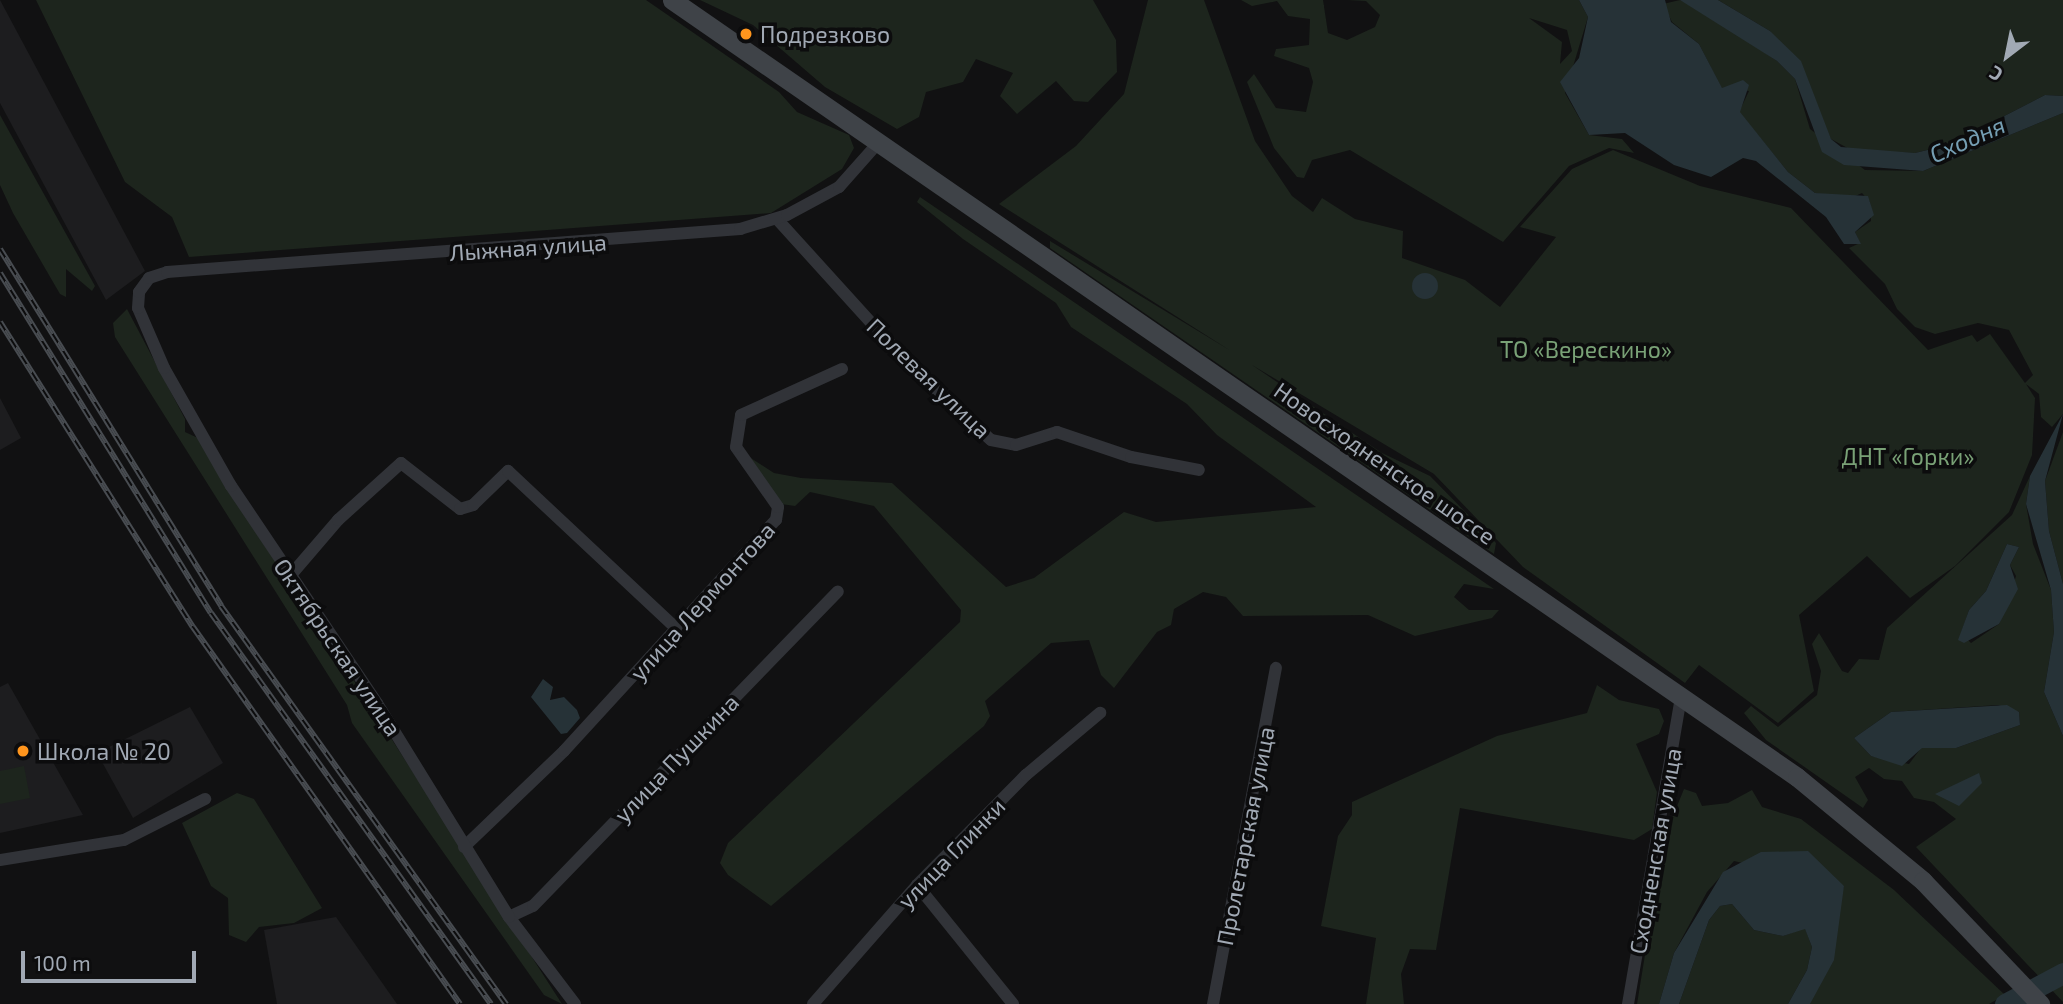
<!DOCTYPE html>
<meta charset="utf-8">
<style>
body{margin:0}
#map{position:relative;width:2063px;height:1004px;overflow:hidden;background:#111112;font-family:"Exo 2",sans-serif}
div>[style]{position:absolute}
.built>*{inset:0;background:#1d1d1f}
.green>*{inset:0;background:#1d251d}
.water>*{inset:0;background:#263237}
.round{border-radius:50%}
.river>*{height:21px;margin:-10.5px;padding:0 10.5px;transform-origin:10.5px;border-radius:10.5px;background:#263237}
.minor>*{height:12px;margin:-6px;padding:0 6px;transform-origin:6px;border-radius:6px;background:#313338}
.secondary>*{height:19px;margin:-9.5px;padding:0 9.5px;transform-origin:9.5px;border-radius:9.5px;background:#3f4348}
.rail>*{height:6px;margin-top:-3px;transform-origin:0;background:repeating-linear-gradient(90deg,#0c0c0d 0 10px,#484c51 0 20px);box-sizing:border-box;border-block:2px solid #484c51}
.dots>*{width:19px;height:19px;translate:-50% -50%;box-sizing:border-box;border:4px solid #0c0c0d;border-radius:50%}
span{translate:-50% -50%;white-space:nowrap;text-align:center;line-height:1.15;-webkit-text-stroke:7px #0c0c0d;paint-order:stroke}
.poi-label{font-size:23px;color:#a1a9b4}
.left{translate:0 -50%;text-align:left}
.street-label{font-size:23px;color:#a1a9b4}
.park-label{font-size:23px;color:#79a176}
.water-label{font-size:24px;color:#759eb3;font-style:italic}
.north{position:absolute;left:1972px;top:21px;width:70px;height:70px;-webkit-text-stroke:5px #0c0c0d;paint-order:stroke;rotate:212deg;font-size:19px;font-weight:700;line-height:28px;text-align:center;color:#a1a9b4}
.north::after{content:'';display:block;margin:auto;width:24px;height:32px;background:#a1a9b4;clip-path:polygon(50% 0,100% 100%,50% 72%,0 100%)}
.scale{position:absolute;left:21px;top:951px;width:175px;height:32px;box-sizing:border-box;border:4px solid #a1a9b4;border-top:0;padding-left:9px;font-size:21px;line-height:24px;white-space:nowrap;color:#a1a9b4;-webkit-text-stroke:5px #0c0c0d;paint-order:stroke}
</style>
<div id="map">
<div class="built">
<i style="clip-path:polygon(0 0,145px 271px,106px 300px,0 103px)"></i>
<i style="clip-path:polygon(0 398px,21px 438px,0 450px)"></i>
<i style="clip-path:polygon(8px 683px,83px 815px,0 833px,0 687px)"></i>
<i style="clip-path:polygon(190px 707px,223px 763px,133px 818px,97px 753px)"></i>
<i style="clip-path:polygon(336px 917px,397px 1004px,277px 1004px,264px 930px)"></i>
</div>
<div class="green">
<i style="clip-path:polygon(36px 0,646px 0,779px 92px,797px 112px,849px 135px,854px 148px,842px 169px,771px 213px,189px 257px,172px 217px,125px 182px)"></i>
<i style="clip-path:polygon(700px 0,1093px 0,1116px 40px,1117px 72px,1088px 102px,1074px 101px,1056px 81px,1017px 114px,1000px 96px,1013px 73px,976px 59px,963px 82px,926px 92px,919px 117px,897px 129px,825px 87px,753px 25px)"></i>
<i style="clip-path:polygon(1148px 0,1204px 0,1255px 141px,1292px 196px,1313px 212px,1322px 198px,1355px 219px,1403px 231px,1402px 258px,1465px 280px,1500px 307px,1556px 237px,1520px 227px,1572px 169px,1613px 150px,1700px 186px,1791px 208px,1928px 350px,1972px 335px,1977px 342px,1990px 334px,2025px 383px,2033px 375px,2009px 330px,1978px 323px,1935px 334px,1915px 327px,1897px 309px,1885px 284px,1849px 248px,1860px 243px,1855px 232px,1871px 221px,1870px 202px,1862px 193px,1849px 199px,1815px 193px,1788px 172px,1739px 112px,1749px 91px,1722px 89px,1699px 44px,1672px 22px,1663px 4px,1680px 0,1698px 7px,1777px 61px,1795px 79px,1810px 129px,1865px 170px,1923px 171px,2063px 113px,2063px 414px,2052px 427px,2041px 417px,2039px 394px,2026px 384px,2035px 398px,2032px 455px,2009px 512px,1955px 566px,1910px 598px,1867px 556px,1799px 615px,1814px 691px,1778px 723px,1699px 665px,1685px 683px,1523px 567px,1434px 474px,1252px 365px,1382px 453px,1430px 476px,1496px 543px,1494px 554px,1050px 248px,1050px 241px,1231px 351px,999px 204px,1076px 146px,1124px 94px)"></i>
<i style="clip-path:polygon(evenodd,1241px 0,1323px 0,1328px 33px,1347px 40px,1375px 27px,1380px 15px,1366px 1px,1347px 0,1579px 0,1588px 17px,1565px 93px,1589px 135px,1622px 139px,1634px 153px,1609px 148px,1569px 166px,1503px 242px,1350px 150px,1312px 160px,1304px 178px,1297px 177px,1274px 148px,1247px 82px,1254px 74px,1276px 108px,1306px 112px,1313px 82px,1309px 68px,1274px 56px,1276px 49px,1309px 45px,1310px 19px,1288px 16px,1277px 1px,1252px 6px,1241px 0,1529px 18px,1567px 30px,1572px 51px,1560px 64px,1562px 42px,1529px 18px)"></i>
<i style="clip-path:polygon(1718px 0,2063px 0,2063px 96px,2045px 95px,1948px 145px,1915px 153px,1853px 151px,1831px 139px,1770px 31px)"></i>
<i style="clip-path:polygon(0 115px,95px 286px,92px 291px,66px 269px,66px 297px,60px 294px,13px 213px,0 185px)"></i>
<i style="clip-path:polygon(920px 197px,1494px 589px,1464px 584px,1454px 597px,1469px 610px,1499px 610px,1492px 618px,1415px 636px,1368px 615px,1243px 616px,1226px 597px,1203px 592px,1174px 609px,1171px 625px,1157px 632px,1114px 688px,1101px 675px,1089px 640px,1051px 643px,985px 701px,990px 716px,984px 726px,771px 906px,728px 875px,720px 863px,728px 843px,960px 622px,961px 610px,874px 506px,810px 492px,795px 506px,781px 504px,746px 455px,774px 473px,801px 478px,892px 483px,1006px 587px,1034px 578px,1124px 512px,1156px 522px,1316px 507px,1217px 435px,1187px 404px,1071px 327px,1056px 303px,963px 239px,917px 202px)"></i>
<i style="clip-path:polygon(127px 309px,185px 419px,185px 432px,198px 438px,562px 1004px,544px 995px,352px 723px,347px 705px,115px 337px,113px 323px)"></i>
<i style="clip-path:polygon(2063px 432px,2063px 584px,2049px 531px,2045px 481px)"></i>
<i style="clip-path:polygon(evenodd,2030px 476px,2026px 504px,2033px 544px,2051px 590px,2054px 632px,2044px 692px,2063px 736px,2063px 1002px,1916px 847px,1956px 819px,1934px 802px,1914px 798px,1902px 781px,1884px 779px,1869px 768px,1855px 777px,1868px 800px,1863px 808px,1766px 740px,1744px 713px,1751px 706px,1778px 727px,1817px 695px,1821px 671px,1812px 644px,1819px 633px,1842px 671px,1848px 673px,1859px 659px,1879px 660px,1887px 628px,2012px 515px,2030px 476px,2007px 544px,2019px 547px,2010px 565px,2016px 576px,2007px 605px,1999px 624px,1971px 643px,1961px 633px,1969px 610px,1986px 591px,2007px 544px,2030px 476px,1998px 705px,2019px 712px,2020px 725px,1956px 748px,1921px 748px,1909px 764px,1871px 756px,1854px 738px,1891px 712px,1998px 705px)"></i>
<i style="clip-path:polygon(1597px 685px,1619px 700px,1659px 709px,1664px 721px,1659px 734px,1636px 744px,1657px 792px,1652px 829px,1634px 840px,1460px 808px,1436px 950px,1410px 949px,1401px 974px,1404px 1004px,1366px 1004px,1376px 938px,1321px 926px,1338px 836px,1352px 815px,1352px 802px,1497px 736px,1587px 713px)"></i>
<i style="clip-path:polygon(24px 766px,30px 798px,0 804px,0 771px)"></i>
<i style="clip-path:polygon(1684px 789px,1696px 793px,1702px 806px,1728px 803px,1752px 790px,1762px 807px,1801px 819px,1894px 890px,2005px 995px,1989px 1004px,1810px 1004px,1844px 886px,1734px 861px,1707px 892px,1674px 953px,1659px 1004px,1637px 1004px,1664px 838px)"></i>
<i style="clip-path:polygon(237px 793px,254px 799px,322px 908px,294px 923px,259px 927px,246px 942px,229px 935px,228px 898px,211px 886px,182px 823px)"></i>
<i style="clip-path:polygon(1732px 904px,1754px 930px,1783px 936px,1805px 928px,1812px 947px,1807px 970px,1788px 1004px,1679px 1004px,1709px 920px,1720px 906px)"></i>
</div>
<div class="water">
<i style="clip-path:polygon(1579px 0,1665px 0,1671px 22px,1699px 44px,1722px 88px,1743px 80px,1749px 85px,1740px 112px,1788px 172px,1815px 193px,1868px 196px,1874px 215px,1855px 232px,1861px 244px,1844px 244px,1826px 217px,1756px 161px,1743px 158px,1711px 177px,1674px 165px,1625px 133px,1589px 135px,1560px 82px,1579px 58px,1588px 17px)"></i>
<i style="clip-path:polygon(1680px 0,1718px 0,1770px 31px,1801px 61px,1831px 139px,1841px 147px,1915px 153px,1948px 145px,2045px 95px,2063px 96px,2063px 113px,1923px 171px,1844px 165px,1822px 152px,1795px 79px,1777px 61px)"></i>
<i class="round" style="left:1412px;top:273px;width:26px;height:26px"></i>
<i style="clip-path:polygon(2063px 414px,2045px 481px,2049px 531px,2063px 584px,2063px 736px,2044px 692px,2054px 632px,2051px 590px,2026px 504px,2030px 476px)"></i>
<i style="clip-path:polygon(2007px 544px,2019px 547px,2010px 565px,2018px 589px,1999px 624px,1964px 643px,1958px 640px,1969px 610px,1986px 591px)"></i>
<i style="clip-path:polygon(543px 679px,553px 687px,550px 700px,564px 697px,577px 710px,580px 718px,567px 733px,561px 734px,531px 697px)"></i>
<i style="clip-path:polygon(2007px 705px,2019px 712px,2020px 725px,1956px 748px,1922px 748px,1902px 766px,1871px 756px,1854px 738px,1891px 712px)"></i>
<i style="clip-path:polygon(1979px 773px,1982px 783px,1959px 806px,1935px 794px)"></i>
<i style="clip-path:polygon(1808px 851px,1844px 886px,1834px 960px,1810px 1004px,1788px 1004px,1807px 970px,1812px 947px,1805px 929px,1783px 936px,1754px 930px,1732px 904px,1720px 906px,1709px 920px,1679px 1004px,1659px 1004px,1674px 953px,1723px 872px,1761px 852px)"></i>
</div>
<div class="river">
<i style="left:2005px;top:1004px;width:66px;rotate:-28.1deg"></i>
</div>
<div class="minor">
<i style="left:777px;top:219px;width:188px;rotate:47.8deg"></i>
<i style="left:903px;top:358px;width:120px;rotate:43deg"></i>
<i style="left:991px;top:440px;width:25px;rotate:11deg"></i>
<i style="left:1016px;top:445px;width:43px;rotate:-17.6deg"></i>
<i style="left:1057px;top:432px;width:78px;rotate:18.7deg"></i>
<i style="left:1131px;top:457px;width:69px;rotate:10.8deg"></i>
<i style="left:290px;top:576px;width:74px;rotate:-49.4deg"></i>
<i style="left:338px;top:520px;width:85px;rotate:-42.1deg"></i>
<i style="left:401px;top:463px;width:75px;rotate:37.9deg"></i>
<i style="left:460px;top:509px;width:14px;rotate:-17deg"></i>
<i style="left:473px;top:505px;width:49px;rotate:-44.2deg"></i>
<i style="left:508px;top:471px;width:233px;rotate:43.1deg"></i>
<i style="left:464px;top:847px;width:139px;rotate:-43.8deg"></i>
<i style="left:564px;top:751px;width:314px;rotate:-47.5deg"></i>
<i style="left:776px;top:520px;width:13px;rotate:-81deg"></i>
<i style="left:778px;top:507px;width:73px;rotate:-125deg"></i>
<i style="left:736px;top:447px;width:32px;rotate:-81deg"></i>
<i style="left:741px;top:415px;width:111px;rotate:-24.5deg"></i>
<i style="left:0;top:860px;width:126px;rotate:-9.2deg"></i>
<i style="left:124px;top:840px;width:91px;rotate:-26.8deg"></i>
<i style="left:917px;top:885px;width:153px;rotate:51.1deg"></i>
<i style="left:509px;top:917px;width:26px;rotate:-25deg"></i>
<i style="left:533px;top:906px;width:438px;rotate:-45.9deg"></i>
<i style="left:575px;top:1004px;width:109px;rotate:-127.2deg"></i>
<i style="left:509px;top:917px;width:251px;rotate:-121.7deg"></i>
<i style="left:377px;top:703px;width:262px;rotate:-123.9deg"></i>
<i style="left:231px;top:486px;width:136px;rotate:-119.6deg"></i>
<i style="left:164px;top:368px;width:65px;rotate:-113.4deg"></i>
<i style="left:138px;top:308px;width:16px;rotate:-86deg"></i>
<i style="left:139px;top:292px;width:17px;rotate:-54deg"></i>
<i style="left:149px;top:278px;width:19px;rotate:-18deg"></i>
<i style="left:167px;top:272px;width:575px;rotate:-4.29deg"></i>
<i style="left:740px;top:229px;width:49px;rotate:-16.6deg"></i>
<i style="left:787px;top:215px;width:59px;rotate:-28.3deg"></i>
<i style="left:839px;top:187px;width:59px;rotate:-48.4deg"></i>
<i style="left:813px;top:1004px;width:158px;rotate:-48.8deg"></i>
<i style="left:917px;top:885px;width:155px;rotate:-45.3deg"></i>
<i style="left:1026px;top:775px;width:97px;rotate:-40deg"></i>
<i style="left:1213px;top:1004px;width:342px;rotate:-79.4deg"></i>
<i style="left:1628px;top:1004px;width:311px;rotate:-80.2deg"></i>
</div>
<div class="secondary">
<i style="left:672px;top:0;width:1367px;rotate:34.63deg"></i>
<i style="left:1797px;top:777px;width:163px;rotate:39.5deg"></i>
<i style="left:1923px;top:881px;width:170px;rotate:46.4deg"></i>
</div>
<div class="rail">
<i style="left:0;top:249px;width:420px;rotate:58.2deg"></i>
<i style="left:221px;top:606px;width:490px;rotate:54.4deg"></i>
<i style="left:0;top:273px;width:400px;rotate:58.2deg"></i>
<i style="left:211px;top:613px;width:481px;rotate:54.4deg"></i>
<i style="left:0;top:322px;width:361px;rotate:57.7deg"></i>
<i style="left:193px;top:627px;width:462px;rotate:54.7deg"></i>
</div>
<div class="dots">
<i style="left:746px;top:34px;background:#ff951d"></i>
<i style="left:23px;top:751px;background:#ff951d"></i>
</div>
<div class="poi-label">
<span class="left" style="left:760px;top:34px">Подрезково</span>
<span class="left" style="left:37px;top:751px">Школа № 20</span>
</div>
<div class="street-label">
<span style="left:528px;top:247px;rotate:-4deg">Лыжная улица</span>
<span style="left:929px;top:378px;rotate:44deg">Полевая улица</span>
<span style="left:1385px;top:463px;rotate:35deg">Новосходненское шоссе</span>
<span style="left:702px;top:601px;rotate:-48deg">улица Лермонтова</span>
<span style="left:338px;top:647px;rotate:56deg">Октябрьская улица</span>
<span style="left:676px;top:758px;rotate:-46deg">улица Пушкина</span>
<span style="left:1245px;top:836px;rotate:-79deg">Пролетарская улица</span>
<span style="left:1655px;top:851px;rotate:-80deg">Сходненская улица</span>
<span style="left:951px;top:853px;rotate:-46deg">улица Глинки</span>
</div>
<div class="park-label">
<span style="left:1586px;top:349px">ТО «Верескино»</span>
<span style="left:1908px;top:456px">ДНТ «Горки»</span>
</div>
<div class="water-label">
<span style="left:1967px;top:139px;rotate:-24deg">Сходня</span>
</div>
<div class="north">С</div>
<div class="scale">100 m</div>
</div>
